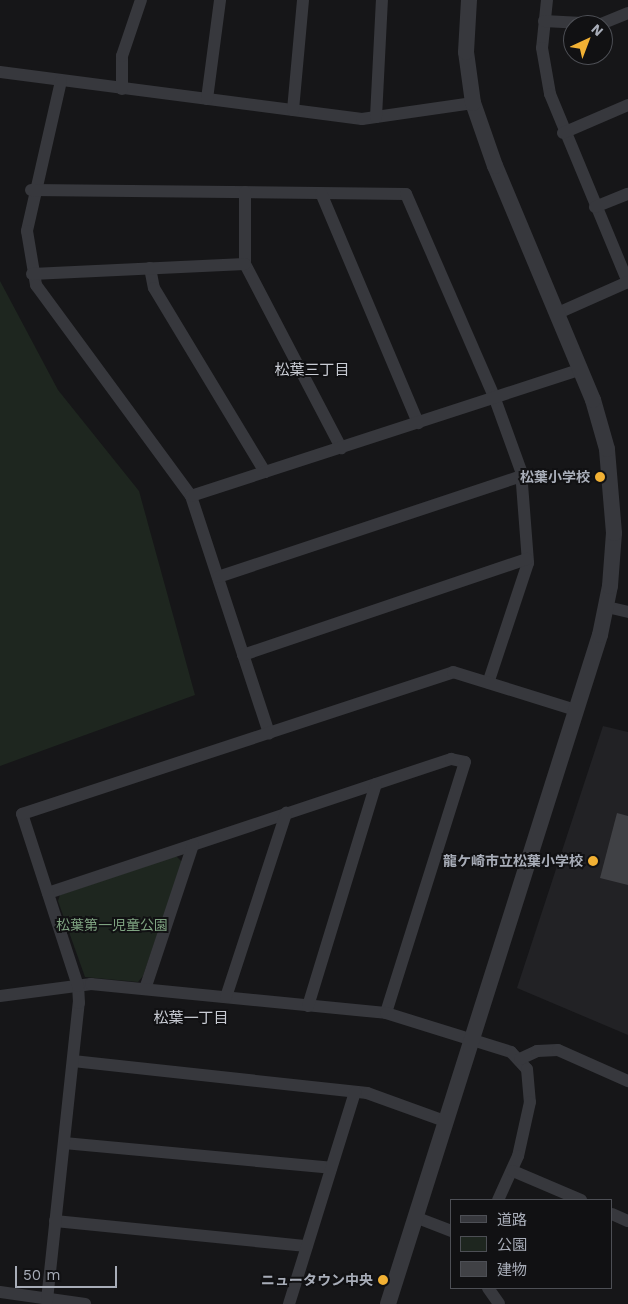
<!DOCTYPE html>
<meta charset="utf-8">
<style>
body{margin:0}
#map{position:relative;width:628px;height:1304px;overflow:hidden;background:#161618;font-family:"Work Sans","Noto Sans JP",sans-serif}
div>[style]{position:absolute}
.built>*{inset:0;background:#222225}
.green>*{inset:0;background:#1e261f}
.building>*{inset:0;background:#404145}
.minor>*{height:12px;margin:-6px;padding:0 6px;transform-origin:6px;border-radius:6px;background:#37383d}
.tertiary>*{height:16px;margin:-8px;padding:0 8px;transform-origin:8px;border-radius:8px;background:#37383d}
.dots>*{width:14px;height:14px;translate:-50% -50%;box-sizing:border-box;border:2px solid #111113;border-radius:50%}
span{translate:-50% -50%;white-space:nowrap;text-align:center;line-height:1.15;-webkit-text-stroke:4px #111113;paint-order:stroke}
.poi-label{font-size:14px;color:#a8adb8;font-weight:700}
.right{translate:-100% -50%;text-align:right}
.park-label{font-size:14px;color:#7fa381}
.neighbourhood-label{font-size:15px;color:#c9ccd4}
.legend{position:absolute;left:450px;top:1199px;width:162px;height:90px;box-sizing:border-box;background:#111113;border:1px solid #4d4f55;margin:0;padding:6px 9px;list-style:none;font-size:15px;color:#a8adb8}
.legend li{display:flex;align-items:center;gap:10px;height:25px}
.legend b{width:25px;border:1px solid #4d4f55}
.north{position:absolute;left:563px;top:15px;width:50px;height:50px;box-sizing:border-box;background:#111113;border:1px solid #4d4f55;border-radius:50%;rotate:43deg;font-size:14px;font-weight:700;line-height:20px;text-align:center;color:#a8adb8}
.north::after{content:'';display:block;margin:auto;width:18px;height:22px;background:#f2b134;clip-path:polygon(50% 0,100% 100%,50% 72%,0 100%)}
.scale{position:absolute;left:15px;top:1266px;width:102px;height:22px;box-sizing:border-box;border:2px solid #a8adb8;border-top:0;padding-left:6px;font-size:15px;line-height:18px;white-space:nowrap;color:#a8adb8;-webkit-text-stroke:4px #111113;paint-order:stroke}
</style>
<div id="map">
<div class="built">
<i style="clip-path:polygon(603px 726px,628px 732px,628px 1035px,517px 988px)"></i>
</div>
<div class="green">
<i style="clip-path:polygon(0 281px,58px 390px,139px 491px,195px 695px,0 766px)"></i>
<i style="clip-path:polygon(176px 856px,182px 862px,143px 976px,138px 982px,85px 977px,58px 901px,60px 895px)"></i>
</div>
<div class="building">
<i style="clip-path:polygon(617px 813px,628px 816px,628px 885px,600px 878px)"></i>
</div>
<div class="minor">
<i style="left:547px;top:0;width:48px;rotate:95.9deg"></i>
<i style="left:542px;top:48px;width:47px;rotate:80.1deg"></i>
<i style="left:550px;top:94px;width:204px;rotate:67.5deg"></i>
<i style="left:544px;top:21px;width:57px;rotate:3deg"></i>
<i style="left:601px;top:24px;width:29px;rotate:-22deg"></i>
<i style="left:0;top:72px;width:365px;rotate:7.4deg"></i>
<i style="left:362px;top:119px;width:112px;rotate:-8.2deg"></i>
<i style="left:61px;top:81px;width:154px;rotate:102.8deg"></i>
<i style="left:27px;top:231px;width:55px;rotate:80.5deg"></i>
<i style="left:36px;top:285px;width:262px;rotate:53.7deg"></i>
<i style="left:191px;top:496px;width:250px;rotate:71.8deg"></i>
<i style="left:122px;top:89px;width:33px;rotate:-90deg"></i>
<i style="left:122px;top:56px;width:59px;rotate:-71.3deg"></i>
<i style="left:207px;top:99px;width:100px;rotate:-82.5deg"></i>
<i style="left:293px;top:110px;width:110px;rotate:-84.8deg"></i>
<i style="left:376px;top:117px;width:117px;rotate:-87.1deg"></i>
<i style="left:563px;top:133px;width:71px;rotate:-23.3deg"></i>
<i style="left:31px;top:190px;width:375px;rotate:0.6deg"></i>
<i style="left:406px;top:194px;width:223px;rotate:66.5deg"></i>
<i style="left:495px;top:399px;width:77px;rotate:70.1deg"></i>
<i style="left:521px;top:471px;width:92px;rotate:85.6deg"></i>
<i style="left:528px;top:563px;width:126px;rotate:108.4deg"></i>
<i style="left:245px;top:192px;width:72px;rotate:90deg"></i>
<i style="left:245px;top:264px;width:208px;rotate:62.4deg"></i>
<i style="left:321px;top:193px;width:250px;rotate:67.1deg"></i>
<i style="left:595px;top:207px;width:35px;rotate:-22deg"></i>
<i style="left:150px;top:268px;width:20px;rotate:79deg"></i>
<i style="left:154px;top:288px;width:215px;rotate:58.9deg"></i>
<i style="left:32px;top:274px;width:213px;rotate:-2.7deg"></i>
<i style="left:558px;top:313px;width:77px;rotate:-23.9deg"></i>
<i style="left:191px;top:496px;width:410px;rotate:-18deg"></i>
<i style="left:218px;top:577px;width:320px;rotate:-18.4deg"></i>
<i style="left:607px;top:607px;width:22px;rotate:13deg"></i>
<i style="left:243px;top:655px;width:300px;rotate:-18.7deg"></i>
<i style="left:48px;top:893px;width:425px;rotate:-18.4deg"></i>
<i style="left:451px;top:759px;width:14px;rotate:12deg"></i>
<i style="left:465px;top:762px;width:263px;rotate:107.5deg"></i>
<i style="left:145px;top:989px;width:152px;rotate:-71.6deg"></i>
<i style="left:0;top:996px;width:92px;rotate:-7.5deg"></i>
<i style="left:91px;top:984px;width:296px;rotate:5.6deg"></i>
<i style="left:386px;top:1013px;width:131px;rotate:17.3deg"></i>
<i style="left:511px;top:1052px;width:23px;rotate:47deg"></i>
<i style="left:527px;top:1069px;width:33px;rotate:85deg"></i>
<i style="left:530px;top:1102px;width:55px;rotate:102.5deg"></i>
<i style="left:518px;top:1156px;width:48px;rotate:114.4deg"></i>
<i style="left:226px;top:997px;width:194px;rotate:-71.9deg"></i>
<i style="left:308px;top:1006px;width:232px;rotate:-73deg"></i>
<i style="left:520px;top:1059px;width:19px;rotate:-25deg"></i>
<i style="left:537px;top:1051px;width:21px;rotate:-3deg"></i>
<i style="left:558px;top:1050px;width:77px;rotate:23.9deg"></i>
<i style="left:73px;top:1061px;width:296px;rotate:6.2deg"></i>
<i style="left:367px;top:1093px;width:85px;rotate:19.9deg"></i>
<i style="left:64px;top:1143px;width:268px;rotate:5.3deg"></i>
<i style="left:513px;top:1171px;width:74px;rotate:23.1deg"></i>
<i style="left:612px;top:1214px;width:17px;rotate:24deg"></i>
<i style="left:415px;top:1217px;width:40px;rotate:21deg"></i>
<i style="left:55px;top:1221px;width:253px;rotate:5.7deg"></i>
<i style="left:488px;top:1288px;width:19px;rotate:55deg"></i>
<i style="left:0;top:1292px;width:86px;rotate:8deg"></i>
<i style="left:47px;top:1300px;width:299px;rotate:-83.9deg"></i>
<i style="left:79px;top:1003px;width:17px;rotate:-93deg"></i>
<i style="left:78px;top:986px;width:181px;rotate:-108deg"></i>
<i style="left:22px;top:814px;width:454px;rotate:-18.2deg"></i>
<i style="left:453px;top:672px;width:129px;rotate:17.2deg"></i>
<i style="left:289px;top:1304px;width:222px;rotate:-72.7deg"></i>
</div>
<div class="tertiary">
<i style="left:388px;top:1304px;width:702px;rotate:-72.42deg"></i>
<i style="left:600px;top:635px;width:50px;rotate:-78.5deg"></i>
<i style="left:610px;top:586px;width:53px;rotate:-85.7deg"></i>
<i style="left:614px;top:533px;width:84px;rotate:-94.8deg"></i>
<i style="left:607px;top:449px;width:51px;rotate:-105.9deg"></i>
<i style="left:593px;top:400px;width:254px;rotate:-112.7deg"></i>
<i style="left:495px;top:166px;width:67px;rotate:-109.2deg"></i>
<i style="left:473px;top:103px;width:51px;rotate:-97.8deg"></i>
<i style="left:466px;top:52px;width:52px;rotate:-86.7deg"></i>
</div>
<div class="dots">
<i style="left:600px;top:477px;background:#f2b134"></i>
<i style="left:593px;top:861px;background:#f2b134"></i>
<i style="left:383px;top:1280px;background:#f2b134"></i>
</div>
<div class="poi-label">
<span class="right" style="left:590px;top:477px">松葉小学校</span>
<span class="right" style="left:583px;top:861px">龍ケ崎市立松葉小学校</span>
<span class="right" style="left:373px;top:1280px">ニュータウン中央</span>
</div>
<div class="park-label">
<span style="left:112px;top:925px">松葉第一児童公園</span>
</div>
<div class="neighbourhood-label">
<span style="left:312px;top:371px">松葉三丁目</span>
<span style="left:191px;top:1019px">松葉一丁目</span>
</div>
<ul class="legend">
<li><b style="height:6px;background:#37383d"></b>道路</li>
<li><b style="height:14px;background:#1e261f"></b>公園</li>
<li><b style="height:14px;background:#404145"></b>建物</li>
</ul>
<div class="north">N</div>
<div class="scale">50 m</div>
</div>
